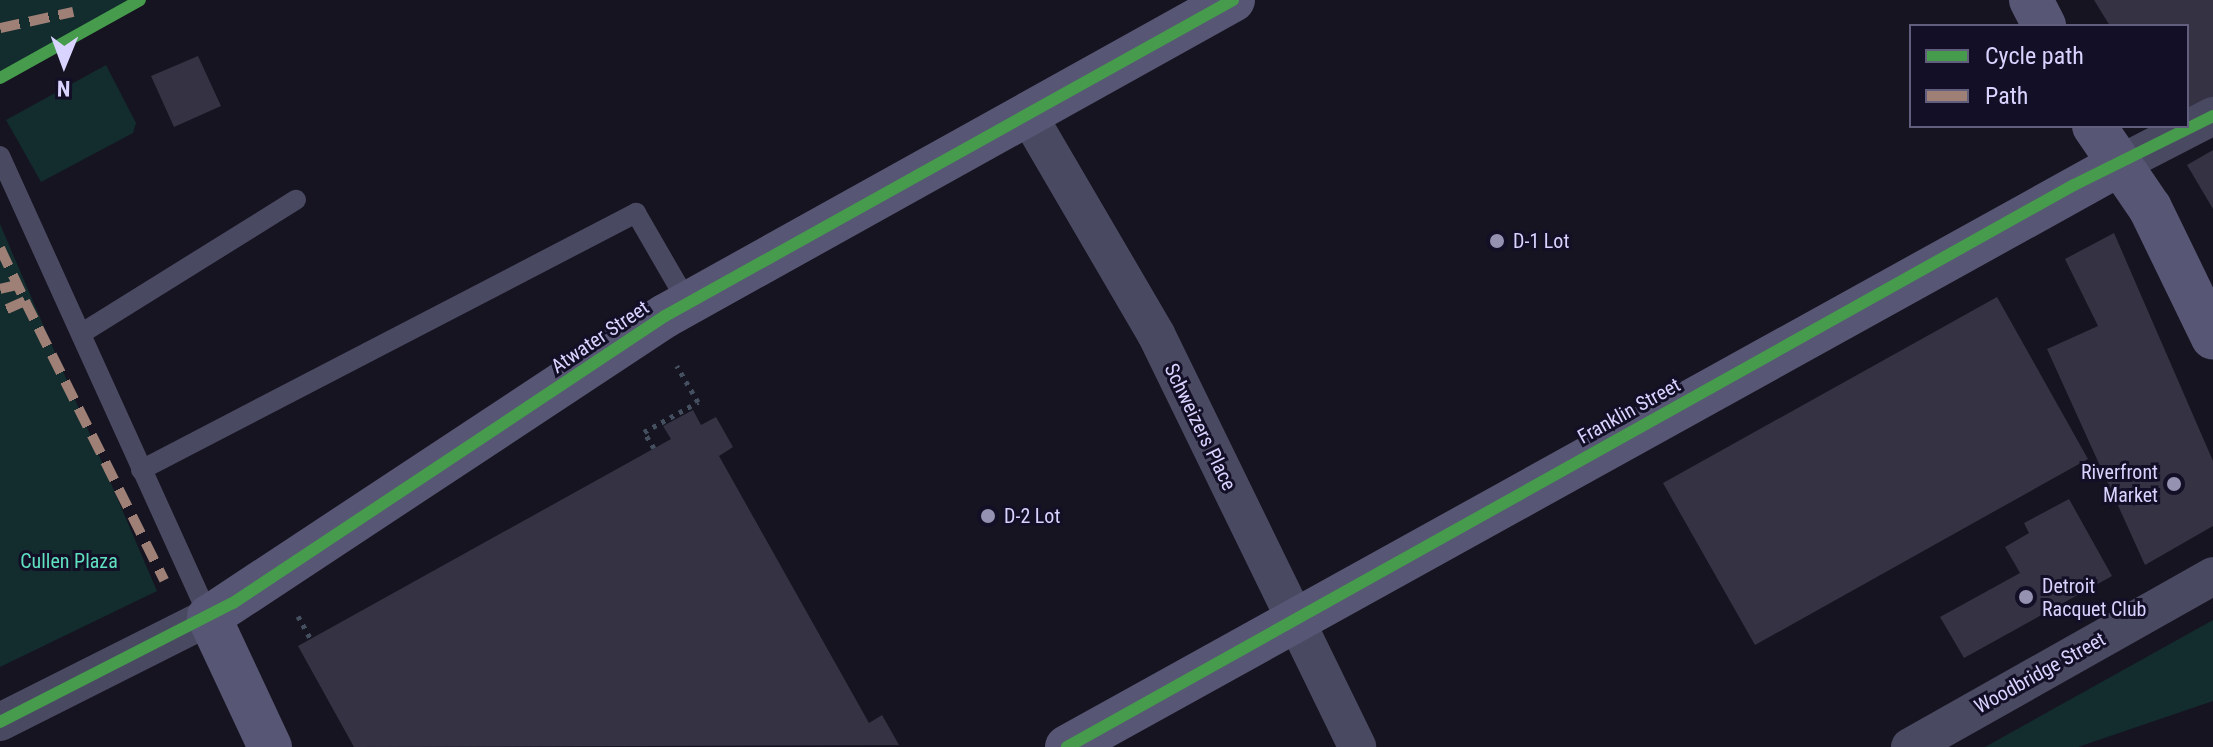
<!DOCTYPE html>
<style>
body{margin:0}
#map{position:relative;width:2213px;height:747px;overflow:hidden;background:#161421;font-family:"Roboto Condensed",sans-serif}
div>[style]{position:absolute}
.green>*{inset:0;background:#132c2d}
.building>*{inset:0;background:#343243}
.path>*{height:5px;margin-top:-2.5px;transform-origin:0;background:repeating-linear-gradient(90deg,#44505f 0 4px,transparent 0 10px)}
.lane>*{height:20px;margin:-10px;padding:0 10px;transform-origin:10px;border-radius:10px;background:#4a4962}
.street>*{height:38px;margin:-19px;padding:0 19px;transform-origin:19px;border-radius:19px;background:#4a4962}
.secondary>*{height:44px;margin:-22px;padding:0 22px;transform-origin:22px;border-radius:22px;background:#575674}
.quiet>*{height:10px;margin-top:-5px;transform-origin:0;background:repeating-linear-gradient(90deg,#9e8076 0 20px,transparent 0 30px)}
.cycleway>*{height:12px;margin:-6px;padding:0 6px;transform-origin:6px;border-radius:6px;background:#469c4c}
.dots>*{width:22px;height:22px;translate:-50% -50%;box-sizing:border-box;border:4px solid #130f26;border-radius:50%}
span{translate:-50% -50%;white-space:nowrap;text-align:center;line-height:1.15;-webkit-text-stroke:6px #130f26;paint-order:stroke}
.poi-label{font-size:20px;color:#d9d4ff}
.left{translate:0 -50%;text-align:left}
.right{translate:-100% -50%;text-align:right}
.street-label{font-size:20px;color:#d9d4ff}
.park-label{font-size:20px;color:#5fe0c0}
.legend{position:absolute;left:1909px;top:24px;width:280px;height:104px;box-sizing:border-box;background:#130f26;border:2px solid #625e7d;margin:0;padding:10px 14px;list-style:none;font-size:24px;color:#d9d4ff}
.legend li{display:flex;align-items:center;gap:16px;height:40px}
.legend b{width:40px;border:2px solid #625e7d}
.north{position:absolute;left:24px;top:24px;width:80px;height:80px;-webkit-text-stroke:6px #130f26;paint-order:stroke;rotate:181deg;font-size:22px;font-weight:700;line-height:32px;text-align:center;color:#d9d4ff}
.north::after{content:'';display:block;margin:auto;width:28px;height:36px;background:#d9d4ff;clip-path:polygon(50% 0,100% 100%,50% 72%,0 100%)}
</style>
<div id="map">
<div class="green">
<i style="clip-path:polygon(0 0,140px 0,0 79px)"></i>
<i style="clip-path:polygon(106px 65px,136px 123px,133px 133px,41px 182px,6px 120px)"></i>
<i style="clip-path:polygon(0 224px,157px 591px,0 667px)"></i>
<i style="clip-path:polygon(2213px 620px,2213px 701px,2078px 747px,1985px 747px)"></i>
</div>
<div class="building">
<i style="clip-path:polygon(2094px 0,2213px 0,2213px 98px,2187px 113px,2187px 26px,2110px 26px)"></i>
<i style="clip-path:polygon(198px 56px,221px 106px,174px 127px,151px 76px)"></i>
<i style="clip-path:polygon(2213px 150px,2213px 209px,2187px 165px)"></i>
<i style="clip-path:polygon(2114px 233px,2213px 461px,2213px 526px,2145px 565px,2047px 349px,2098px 326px,2065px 259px)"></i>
<i style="clip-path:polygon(1997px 297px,2088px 459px,1755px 645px,1663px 483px)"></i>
<i style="clip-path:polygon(693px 410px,701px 425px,716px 417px,733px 447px,719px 456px,869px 723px,882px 715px,899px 745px,354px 747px,298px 646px,671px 439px,663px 426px)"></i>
<i style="clip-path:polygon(2069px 499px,2112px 576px,1964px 658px,1940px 617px,2020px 573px,2005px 547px,2029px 533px,2024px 523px)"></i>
</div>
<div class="path">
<i style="left:654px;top:448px;width:19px;rotate:-122deg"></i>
<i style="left:644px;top:432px;width:62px;rotate:-29.1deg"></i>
<i style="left:698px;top:402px;width:42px;rotate:-120.3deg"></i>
<i style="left:298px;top:616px;width:26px;rotate:61deg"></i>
</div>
<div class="lane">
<i style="left:0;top:156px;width:506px;rotate:65.61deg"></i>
<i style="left:82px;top:333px;width:252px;rotate:-31.9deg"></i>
<i style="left:141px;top:470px;width:558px;rotate:-27.44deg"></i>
<i style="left:636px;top:213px;width:104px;rotate:60deg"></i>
</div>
<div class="street">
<i style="left:1028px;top:115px;width:254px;rotate:59.7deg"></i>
<i style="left:1156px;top:334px;width:459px;rotate:64deg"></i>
<i style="left:2120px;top:164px;width:105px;rotate:-27.3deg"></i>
<i style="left:0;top:722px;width:234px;rotate:-26.7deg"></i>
<i style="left:1910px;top:747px;width:348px;rotate:-29.4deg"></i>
</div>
<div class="secondary">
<i style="left:2031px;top:0;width:29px;rotate:63deg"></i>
<i style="left:2094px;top:126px;width:99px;rotate:55.7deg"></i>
<i style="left:2150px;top:208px;width:144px;rotate:64.1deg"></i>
<i style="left:270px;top:747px;width:144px;rotate:-115.1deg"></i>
<i style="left:209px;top:617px;width:546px;rotate:-33.43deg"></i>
<i style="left:665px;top:316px;width:650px;rotate:-29.09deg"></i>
<i style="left:1067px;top:747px;width:1204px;rotate:-28.97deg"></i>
</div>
<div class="quiet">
<i style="left:0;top:28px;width:75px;rotate:-12.4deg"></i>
<i style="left:0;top:248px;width:59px;rotate:64.7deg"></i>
<i style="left:25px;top:301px;width:27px;rotate:156deg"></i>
<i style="left:0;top:289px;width:18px;rotate:-13deg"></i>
<i style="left:25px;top:301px;width:312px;rotate:63.5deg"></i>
</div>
<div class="cycleway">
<i style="left:0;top:78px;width:160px;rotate:-29.1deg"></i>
<i style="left:0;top:722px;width:262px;rotate:-27.1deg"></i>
<i style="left:233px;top:603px;width:519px;rotate:-33.6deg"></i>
<i style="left:665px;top:316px;width:650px;rotate:-29.09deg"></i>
<i style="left:1067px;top:747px;width:1153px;rotate:-29.17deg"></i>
<i style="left:2074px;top:185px;width:155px;rotate:-26.4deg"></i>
</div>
<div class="dots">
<i style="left:1497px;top:241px;background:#9591b1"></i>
<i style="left:2174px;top:484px;background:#9591b1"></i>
<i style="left:988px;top:516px;background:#9591b1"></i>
<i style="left:2026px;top:597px;background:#9591b1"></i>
</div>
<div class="poi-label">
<span class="left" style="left:1513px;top:241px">D-1 Lot</span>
<span class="right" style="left:2158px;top:484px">Riverfront<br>Market</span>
<span class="left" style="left:1004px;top:516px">D-2 Lot</span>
<span class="left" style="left:2042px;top:598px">Detroit<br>Racquet Club</span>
</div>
<div class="street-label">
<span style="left:600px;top:337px;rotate:-34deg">Atwater Street</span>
<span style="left:1629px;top:411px;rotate:-29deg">Franklin Street</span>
<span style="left:1200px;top:427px;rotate:64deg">Schweizers Place</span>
<span style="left:2040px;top:673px;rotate:-29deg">Woodbridge Street</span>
</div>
<div class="park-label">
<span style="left:69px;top:561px">Cullen Plaza</span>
</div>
<ul class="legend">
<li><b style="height:10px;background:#469c4c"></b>Cycle path</li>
<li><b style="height:10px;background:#9e8076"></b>Path</li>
</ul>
<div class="north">N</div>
</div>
